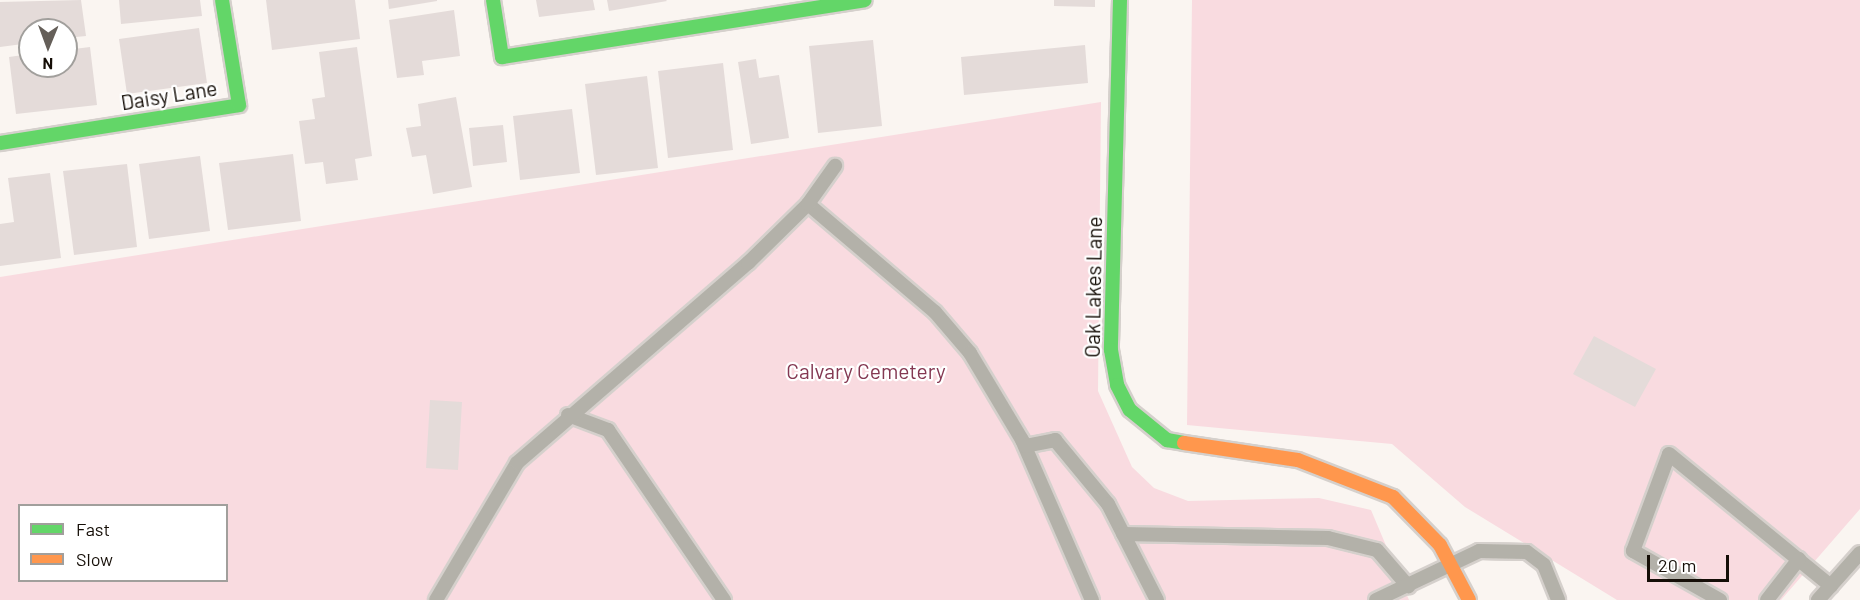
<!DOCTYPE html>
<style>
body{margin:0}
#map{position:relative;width:1860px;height:600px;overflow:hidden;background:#faf5f1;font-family:Barlow,sans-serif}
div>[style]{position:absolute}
.green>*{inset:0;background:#f9dbe0}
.building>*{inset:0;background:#e4dbd9}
.roads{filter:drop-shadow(2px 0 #d5d0cc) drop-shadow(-2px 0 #d5d0cc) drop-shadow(0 2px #d5d0cc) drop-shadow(0 -2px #d5d0cc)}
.lane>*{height:14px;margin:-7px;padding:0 7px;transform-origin:7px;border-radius:7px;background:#b3b1a9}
.fast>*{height:14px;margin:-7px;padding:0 7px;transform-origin:7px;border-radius:7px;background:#63d668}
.slow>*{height:14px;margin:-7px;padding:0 7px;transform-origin:7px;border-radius:7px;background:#ff974d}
span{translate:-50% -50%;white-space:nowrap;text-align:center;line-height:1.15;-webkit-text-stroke:4.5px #fff;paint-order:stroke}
.street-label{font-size:21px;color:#150e07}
.park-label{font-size:21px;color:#843852}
.legend{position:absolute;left:18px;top:504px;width:210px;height:78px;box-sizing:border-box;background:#fff;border:2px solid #a19f9c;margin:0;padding:8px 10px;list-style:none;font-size:18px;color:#150e07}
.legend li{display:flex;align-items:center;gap:12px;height:30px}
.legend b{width:30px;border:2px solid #a19f9c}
.north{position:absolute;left:18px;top:18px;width:60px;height:60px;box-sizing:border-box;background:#fff;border:2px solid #a19f9c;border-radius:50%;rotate:181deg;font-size:16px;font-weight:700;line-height:24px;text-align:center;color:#150e07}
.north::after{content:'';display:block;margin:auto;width:21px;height:27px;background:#655f59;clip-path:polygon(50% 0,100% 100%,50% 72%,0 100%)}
.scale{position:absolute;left:1647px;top:555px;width:82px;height:27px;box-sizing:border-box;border:3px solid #150e07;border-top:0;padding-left:8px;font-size:18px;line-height:21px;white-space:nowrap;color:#150e07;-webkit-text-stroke:4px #fff;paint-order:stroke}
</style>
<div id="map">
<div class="green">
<i style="clip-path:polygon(1192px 0,1860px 0,1860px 509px,1781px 600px,1617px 600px,1465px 507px,1392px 444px,1187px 425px)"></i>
<i style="clip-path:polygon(evenodd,1101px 102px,1098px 391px,1132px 467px,1154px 488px,1188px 501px,1319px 498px,1371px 510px,1409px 600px,0 600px,0 277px,1101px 102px,20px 506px,226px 506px,226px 580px,20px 580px,20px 506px)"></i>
</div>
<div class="building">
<i style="clip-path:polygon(81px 0,86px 36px,66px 38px,66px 30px,30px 30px,30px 43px,0 47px,0 2px)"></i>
<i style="clip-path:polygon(119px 0,200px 0,202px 16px,121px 24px)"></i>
<i style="clip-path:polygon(266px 0,355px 0,360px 39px,272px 50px)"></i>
<i style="clip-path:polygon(388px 0,437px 0,437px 1px,389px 9px)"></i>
<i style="clip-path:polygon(536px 0,593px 0,595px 10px,539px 17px)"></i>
<i style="clip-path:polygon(607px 0,666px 0,667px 1px,609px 11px)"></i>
<i style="clip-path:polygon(1054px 0,1095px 0,1095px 7px,1054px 6px)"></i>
<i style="clip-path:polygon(454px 10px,460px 56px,422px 61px,424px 75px,397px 78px,389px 20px)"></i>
<i style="clip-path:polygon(199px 28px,207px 83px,127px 94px,119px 39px)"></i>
<i style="clip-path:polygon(873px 40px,882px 126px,818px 133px,809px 46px)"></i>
<i style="clip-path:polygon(1085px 45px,1088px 83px,964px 95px,961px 57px)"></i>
<i style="clip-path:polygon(90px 47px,97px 105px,16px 114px,9px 57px,30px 54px,30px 66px,66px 66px,66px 50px)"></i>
<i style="clip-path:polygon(357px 47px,372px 156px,355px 159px,358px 180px,326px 184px,323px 162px,305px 164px,299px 121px,315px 119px,312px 99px,325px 97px,319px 52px)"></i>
<i style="clip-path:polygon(756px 59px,759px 78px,779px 75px,789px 138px,751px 144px,738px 62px)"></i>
<i style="clip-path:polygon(723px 63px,733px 150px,668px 158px,658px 71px)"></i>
<i style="clip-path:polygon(647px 76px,658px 168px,596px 175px,585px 84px)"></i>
<i style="clip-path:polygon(456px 97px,472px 187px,433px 194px,426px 155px,412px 157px,406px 128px,421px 126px,418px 104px)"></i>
<i style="clip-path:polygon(572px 109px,580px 173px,520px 180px,513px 116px)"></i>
<i style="clip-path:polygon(503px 125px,507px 162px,473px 166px,469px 128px)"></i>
<i style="clip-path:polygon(293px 154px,301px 221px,228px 230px,219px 163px)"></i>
<i style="clip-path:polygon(200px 156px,210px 231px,149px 239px,139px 164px)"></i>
<i style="clip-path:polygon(127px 164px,137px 247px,74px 255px,63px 171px)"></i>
<i style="clip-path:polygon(50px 173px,61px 258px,0 266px,0 224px,14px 222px,8px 178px)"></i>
<i style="clip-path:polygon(1594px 336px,1656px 369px,1635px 407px,1573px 374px)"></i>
<i style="clip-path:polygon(430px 400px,462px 402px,458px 470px,426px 468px)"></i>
</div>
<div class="roads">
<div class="lane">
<i style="left:808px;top:204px;width:167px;rotate:40.4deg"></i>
<i style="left:935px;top:312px;width:54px;rotate:49.5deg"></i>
<i style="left:970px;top:353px;width:101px;rotate:59.1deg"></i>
<i style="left:1022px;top:440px;width:175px;rotate:66.4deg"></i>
<i style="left:568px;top:415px;width:43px;rotate:20.6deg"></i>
<i style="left:608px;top:430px;width:206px;rotate:55.7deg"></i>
<i style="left:1025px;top:446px;width:31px;rotate:-11deg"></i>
<i style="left:1055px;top:440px;width:83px;rotate:50.4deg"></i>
<i style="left:1108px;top:504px;width:108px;rotate:63deg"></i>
<i style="left:1123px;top:534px;width:205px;rotate:1.1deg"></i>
<i style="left:1328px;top:538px;width:50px;rotate:13.8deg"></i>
<i style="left:1377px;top:550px;width:48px;rotate:49.3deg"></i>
<i style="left:436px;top:600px;width:159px;rotate:-59.4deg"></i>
<i style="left:517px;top:463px;width:306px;rotate:-40.9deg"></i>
<i style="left:748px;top:263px;width:84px;rotate:-44.5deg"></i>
<i style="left:808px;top:204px;width:47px;rotate:-54.6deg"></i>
<i style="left:1376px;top:600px;width:114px;rotate:-25.4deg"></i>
<i style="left:1479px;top:551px;width:48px;rotate:1.2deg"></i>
<i style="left:1527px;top:552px;width:21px;rotate:37deg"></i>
<i style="left:1544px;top:565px;width:38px;rotate:68deg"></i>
<i style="left:1720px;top:600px;width:100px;rotate:-150.6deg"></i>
<i style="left:1633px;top:551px;width:103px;rotate:-69.6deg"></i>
<i style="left:1669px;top:454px;width:209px;rotate:39.2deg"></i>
<i style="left:1767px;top:600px;width:52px;rotate:-52deg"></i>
<i style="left:1818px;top:600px;width:63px;rotate:-48.2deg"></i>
</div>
<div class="fast">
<i style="left:493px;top:0;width:58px;rotate:81deg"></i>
<i style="left:502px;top:57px;width:367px;rotate:-8.9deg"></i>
<i style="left:1120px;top:0;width:350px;rotate:91.5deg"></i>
<i style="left:1111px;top:350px;width:36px;rotate:80deg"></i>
<i style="left:1117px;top:385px;width:28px;rotate:63deg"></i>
<i style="left:1130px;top:410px;width:48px;rotate:39deg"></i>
<i style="left:1167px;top:440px;width:17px;rotate:10deg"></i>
<i style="left:0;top:143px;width:242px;rotate:-9deg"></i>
<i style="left:239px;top:105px;width:106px;rotate:-99.2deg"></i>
</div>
<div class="slow">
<i style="left:1184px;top:443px;width:115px;rotate:8.5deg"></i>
<i style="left:1298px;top:460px;width:102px;rotate:21.3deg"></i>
<i style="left:1393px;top:497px;width:67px;rotate:45.6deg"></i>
<i style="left:1440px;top:545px;width:62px;rotate:62.2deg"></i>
</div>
</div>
<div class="street-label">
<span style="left:169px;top:95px;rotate:-9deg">Daisy Lane</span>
<span style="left:1093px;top:287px;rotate:-89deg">Oak Lakes Lane</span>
</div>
<div class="park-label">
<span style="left:866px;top:371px">Calvary Cemetery</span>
</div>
<ul class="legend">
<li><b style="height:8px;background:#63d668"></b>Fast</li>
<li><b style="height:8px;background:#ff974d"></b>Slow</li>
</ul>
<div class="north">N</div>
<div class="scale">20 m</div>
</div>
